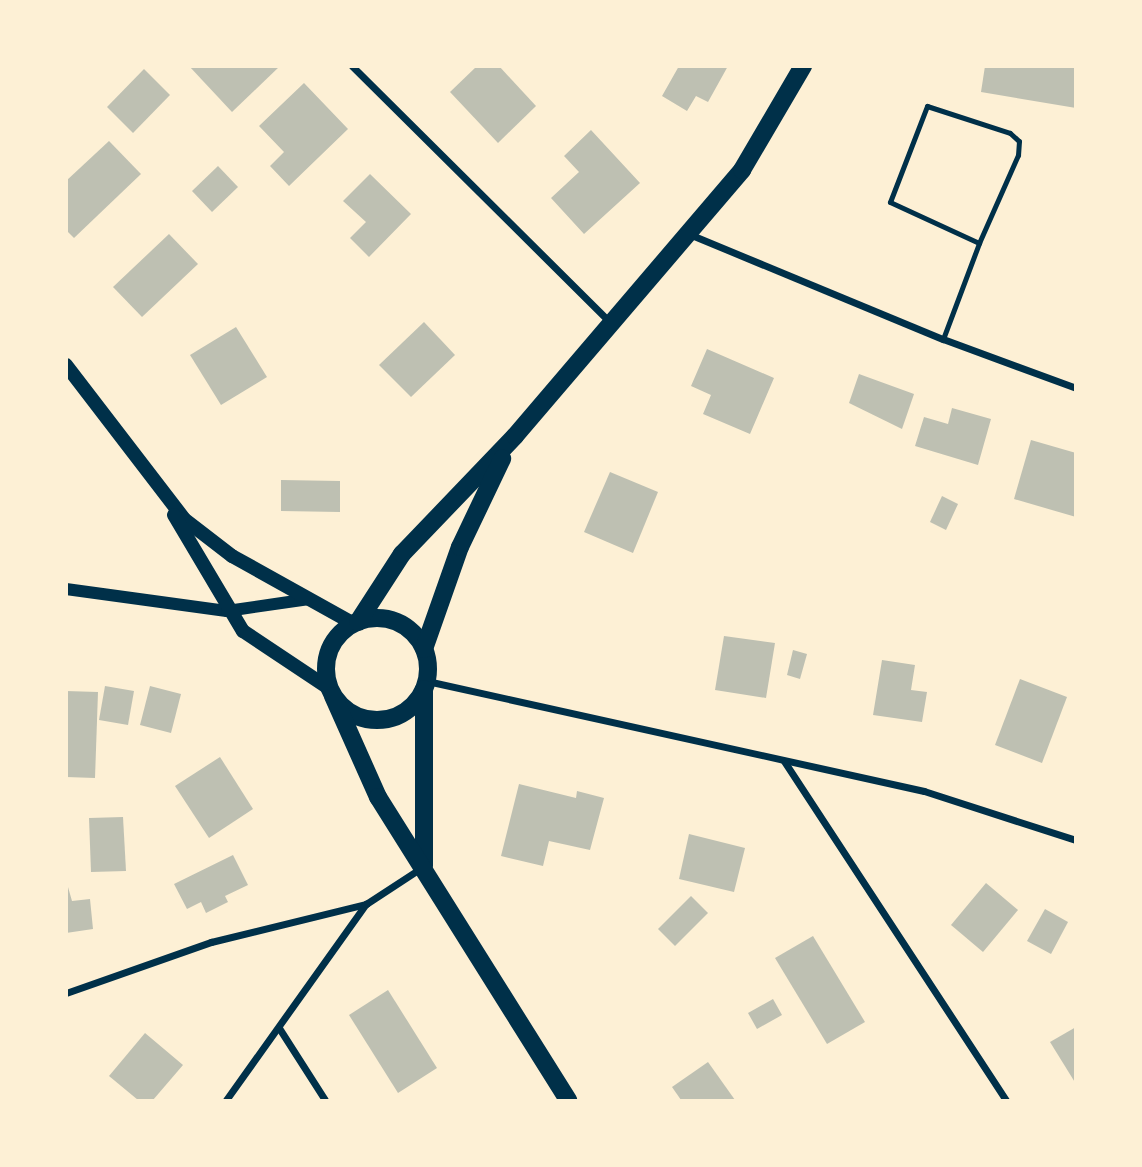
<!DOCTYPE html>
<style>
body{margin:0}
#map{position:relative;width:1142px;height:1167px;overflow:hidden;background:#fdf0d5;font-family:Ubuntu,sans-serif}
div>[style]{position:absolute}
.building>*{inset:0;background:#bec0b2}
.service>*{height:5px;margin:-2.5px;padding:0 2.5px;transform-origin:2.5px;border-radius:2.5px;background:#003049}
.minor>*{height:7px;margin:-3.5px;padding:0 3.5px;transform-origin:3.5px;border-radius:3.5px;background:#003049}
.tertiary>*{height:12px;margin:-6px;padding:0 6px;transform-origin:6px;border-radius:6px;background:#003049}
.secondary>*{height:14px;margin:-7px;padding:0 7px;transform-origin:7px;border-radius:7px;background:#003049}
.primary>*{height:18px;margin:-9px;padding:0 9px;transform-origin:9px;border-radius:9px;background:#003049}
.primary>.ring{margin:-9px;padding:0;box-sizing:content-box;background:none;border:18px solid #003049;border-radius:50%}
span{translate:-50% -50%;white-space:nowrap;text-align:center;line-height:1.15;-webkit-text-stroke:7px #fdf0d5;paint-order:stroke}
.frame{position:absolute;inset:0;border:68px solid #fdf0d5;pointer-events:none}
</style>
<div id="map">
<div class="building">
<i style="clip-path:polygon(189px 66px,280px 66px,232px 112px)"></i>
<i style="clip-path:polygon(477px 66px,499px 66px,536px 106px,498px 143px,450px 92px)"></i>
<i style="clip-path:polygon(679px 66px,728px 66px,708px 102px,696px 96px,687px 111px,662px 96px)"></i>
<i style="clip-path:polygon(985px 66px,1076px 66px,1076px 108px,981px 92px)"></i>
<i style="clip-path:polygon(144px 69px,170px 95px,133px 133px,107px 107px)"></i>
<i style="clip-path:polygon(304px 83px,348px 129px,289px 186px,270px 166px,284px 152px,259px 126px)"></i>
<i style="clip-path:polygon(591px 130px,640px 183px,584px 234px,551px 198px,579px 172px,564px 156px)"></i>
<i style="clip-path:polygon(109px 141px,141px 174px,74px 238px,66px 230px,66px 181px)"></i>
<i style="clip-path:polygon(218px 166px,238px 187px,212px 212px,192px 191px)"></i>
<i style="clip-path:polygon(370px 174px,411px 214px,369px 257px,350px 238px,366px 222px,343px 201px)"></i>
<i style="clip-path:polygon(169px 234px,198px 264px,142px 317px,113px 287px)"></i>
<i style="clip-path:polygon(424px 322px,455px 355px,411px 397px,379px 365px)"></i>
<i style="clip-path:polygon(236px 327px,267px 377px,221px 405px,190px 355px)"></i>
<i style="clip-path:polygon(707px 349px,774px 378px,750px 434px,703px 414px,711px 395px,691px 386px)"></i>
<i style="clip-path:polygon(859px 374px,914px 394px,902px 429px,849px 403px)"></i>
<i style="clip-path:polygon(952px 408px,991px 419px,978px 465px,915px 446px,924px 417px,948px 424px)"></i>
<i style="clip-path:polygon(1031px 440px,1076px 453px,1076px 517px,1014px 499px)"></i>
<i style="clip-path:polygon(610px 472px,658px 492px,633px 553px,584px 532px)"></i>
<i style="clip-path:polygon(281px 480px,340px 481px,340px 512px,281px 511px)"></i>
<i style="clip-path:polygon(942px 496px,958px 504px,946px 530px,930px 522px)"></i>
<i style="clip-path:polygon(724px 636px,775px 643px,766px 698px,715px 690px)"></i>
<i style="clip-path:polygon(793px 650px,807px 654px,800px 679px,787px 675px)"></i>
<i style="clip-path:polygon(882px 660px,915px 665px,911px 690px,927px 692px,922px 722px,873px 715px)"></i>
<i style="clip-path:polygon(1020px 679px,1067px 697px,1042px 763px,995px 745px)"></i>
<i style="clip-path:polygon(105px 686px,134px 691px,128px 725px,99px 720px)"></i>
<i style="clip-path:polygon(150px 686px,181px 694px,171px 733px,140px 725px)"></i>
<i style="clip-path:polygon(66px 691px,98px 692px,95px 778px,66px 777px)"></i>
<i style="clip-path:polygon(220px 757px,253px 809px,209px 838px,175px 786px)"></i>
<i style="clip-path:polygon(519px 784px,576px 798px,577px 791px,604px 798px,590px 850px,549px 841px,543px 866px,501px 856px)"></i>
<i style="clip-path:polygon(123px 817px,126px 871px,91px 872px,89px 818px)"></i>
<i style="clip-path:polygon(689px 834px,745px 848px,734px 892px,679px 879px)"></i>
<i style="clip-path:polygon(233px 855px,248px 885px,225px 896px,228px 902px,206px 913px,201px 902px,187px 909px,174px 884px)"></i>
<i style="clip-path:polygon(66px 880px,72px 901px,90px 899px,93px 929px,66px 933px)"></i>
<i style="clip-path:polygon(986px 883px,1018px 910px,983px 952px,951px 925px)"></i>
<i style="clip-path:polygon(691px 896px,708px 913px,675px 946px,658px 929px)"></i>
<i style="clip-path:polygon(1045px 909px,1068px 922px,1051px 954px,1027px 941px)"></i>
<i style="clip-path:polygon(813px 936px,865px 1022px,827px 1044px,775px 958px)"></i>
<i style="clip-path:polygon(388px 990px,437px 1068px,398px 1093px,349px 1015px)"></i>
<i style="clip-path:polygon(773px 999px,782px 1015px,757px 1029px,748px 1013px)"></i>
<i style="clip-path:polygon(1076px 1027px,1076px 1084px,1050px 1042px)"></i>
<i style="clip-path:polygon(145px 1033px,183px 1065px,153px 1100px,138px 1100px,109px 1076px)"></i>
<i style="clip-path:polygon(708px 1062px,735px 1100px,681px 1100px,672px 1087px)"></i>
</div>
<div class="service">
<i style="left:927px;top:106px;width:87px;rotate:18deg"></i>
<i style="left:1010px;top:133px;width:12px;rotate:42deg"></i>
<i style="left:1019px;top:141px;width:14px;rotate:94deg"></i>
<i style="left:1018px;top:155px;width:96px;rotate:113.9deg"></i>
<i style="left:979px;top:243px;width:98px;rotate:-155.3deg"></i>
<i style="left:890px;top:202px;width:103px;rotate:-68.9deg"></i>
<i style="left:943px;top:339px;width:103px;rotate:-69.4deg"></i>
</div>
<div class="minor">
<i style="left:352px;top:66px;width:365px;rotate:44.8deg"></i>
<i style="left:689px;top:234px;width:275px;rotate:22.5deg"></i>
<i style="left:943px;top:339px;width:142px;rotate:20.2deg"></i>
<i style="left:427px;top:681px;width:509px;rotate:12.48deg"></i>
<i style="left:924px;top:791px;width:160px;rotate:17.9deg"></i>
<i style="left:784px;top:761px;width:405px;rotate:56.8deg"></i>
<i style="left:66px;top:993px;width:154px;rotate:-19.4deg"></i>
<i style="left:211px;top:942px;width:160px;rotate:-13.8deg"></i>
<i style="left:279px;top:1028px;width:85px;rotate:57.4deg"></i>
<i style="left:226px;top:1100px;width:241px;rotate:-54.5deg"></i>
<i style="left:366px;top:904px;width:66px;rotate:-33.2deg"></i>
</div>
<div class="tertiary">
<i style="left:66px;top:589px;width:162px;rotate:7.8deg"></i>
<i style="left:227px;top:611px;width:83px;rotate:-8.3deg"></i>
</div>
<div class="secondary">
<i style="left:66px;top:365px;width:194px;rotate:52.5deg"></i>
<i style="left:184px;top:519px;width:61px;rotate:37.6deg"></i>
<i style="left:232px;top:556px;width:140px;rotate:29.1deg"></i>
<i style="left:174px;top:515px;width:135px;rotate:59.3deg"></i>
<i style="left:243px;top:631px;width:105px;rotate:33.7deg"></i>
</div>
<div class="primary">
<i class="ring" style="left:326px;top:618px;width:84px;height:84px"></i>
<i style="left:358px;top:622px;width:81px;rotate:-57.1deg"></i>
<i style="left:402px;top:554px;width:163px;rotate:-46.2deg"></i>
<i style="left:515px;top:436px;width:350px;rotate:-49.5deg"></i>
<i style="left:742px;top:170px;width:121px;rotate:-59.6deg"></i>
<i style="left:424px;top:649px;width:108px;rotate:-70.6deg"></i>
<i style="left:460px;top:547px;width:98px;rotate:-64.5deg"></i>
<i style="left:424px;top:689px;width:177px;rotate:90deg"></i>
<i style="left:333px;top:696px;width:111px;rotate:66deg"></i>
<i style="left:378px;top:797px;width:358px;rotate:57.9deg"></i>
</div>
<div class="frame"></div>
</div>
